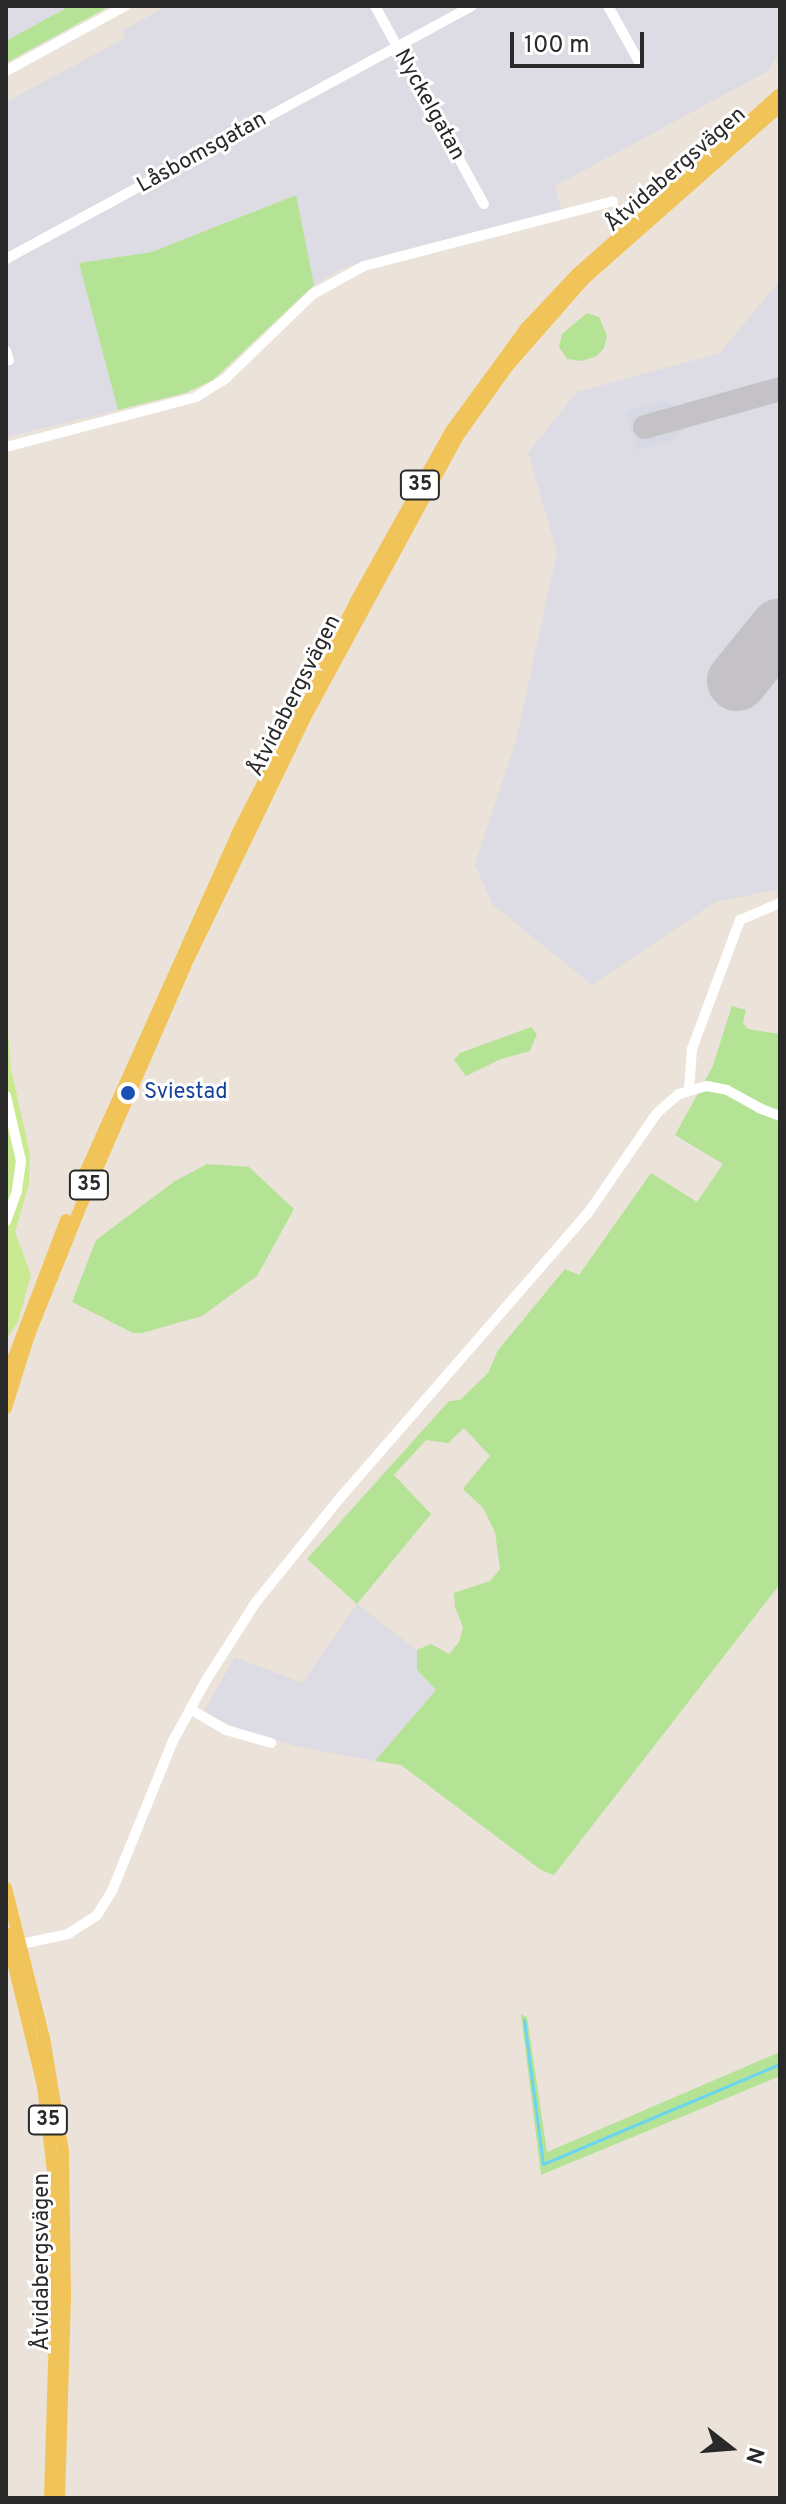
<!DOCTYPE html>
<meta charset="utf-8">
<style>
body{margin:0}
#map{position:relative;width:786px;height:2504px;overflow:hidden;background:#ebe3da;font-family:Overpass,sans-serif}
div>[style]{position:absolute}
.industrial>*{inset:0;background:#dddbe3}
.airport>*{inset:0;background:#d6d9e4}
.green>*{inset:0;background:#b5e396}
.pitch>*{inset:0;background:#caea91}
.stream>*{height:3px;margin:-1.5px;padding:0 1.5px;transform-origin:1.5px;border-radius:1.5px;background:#6bd5ef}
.taxiway>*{height:24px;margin:-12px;padding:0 12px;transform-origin:12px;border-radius:12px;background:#c4c2c6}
.runway>*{height:60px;margin:-30px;padding:0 30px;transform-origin:30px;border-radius:30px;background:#c4c2c6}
.minor>*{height:10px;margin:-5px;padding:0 5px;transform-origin:5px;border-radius:5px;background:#fff}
.major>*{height:12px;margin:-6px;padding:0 6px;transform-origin:6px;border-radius:6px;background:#f1c459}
.dots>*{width:22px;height:22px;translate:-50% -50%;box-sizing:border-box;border:4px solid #fff;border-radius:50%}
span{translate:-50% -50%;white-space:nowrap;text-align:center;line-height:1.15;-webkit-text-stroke:6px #fff;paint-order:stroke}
.shield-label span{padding:2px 6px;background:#fff;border:2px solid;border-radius:6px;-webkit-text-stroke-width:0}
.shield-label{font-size:20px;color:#292929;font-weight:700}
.street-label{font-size:22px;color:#292929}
.transit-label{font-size:22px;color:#164399}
.left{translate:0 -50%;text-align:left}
.frame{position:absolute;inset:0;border:8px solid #292929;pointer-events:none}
.north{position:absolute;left:690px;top:2408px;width:80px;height:80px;-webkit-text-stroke:6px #fff;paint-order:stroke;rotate:107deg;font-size:22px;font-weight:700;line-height:32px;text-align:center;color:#292929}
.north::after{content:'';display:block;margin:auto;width:28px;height:36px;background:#292929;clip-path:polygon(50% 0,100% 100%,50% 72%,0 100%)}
.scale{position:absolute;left:510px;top:32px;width:134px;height:36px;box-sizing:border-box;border:4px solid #292929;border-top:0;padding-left:10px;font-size:24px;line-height:28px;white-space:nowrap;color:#292929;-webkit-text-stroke:6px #fff;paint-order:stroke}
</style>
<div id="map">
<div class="industrial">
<i style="clip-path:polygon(6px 6px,70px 6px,6px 41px)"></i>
<i style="clip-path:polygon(167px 6px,780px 6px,780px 51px,768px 71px,555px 186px,562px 210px,381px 256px,343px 268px,314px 285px,295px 195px,152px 252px,80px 263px,118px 410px,6px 437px,6px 102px,125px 38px,122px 31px)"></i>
<i style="clip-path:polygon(780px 280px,780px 889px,715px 902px,592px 985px,492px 904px,475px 864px,516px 741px,557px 552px,528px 453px,577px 392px,720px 353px)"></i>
<i style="clip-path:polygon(357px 1604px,417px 1650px,417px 1671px,436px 1690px,375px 1761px,295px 1746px,230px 1725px,204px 1711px,235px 1657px,302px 1683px)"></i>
</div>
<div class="airport">
<i style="clip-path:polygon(663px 401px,680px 407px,689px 405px,695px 424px,685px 428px,673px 440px,637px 450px,626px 412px)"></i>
</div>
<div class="green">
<i style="clip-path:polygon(70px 6px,110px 6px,6px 63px,6px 41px)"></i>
<i style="clip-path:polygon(296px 195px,314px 285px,213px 380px,185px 393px,118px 410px,79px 263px,152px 252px)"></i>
<i style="clip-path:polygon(587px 313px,599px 317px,607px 336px,604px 348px,597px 356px,582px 361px,567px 359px,559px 347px,562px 334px)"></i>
<i style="clip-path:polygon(732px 1006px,746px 1010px,743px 1023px,748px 1029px,780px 1034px,780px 1584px,554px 1875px,541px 1870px,401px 1765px,375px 1761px,436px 1690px,417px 1670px,417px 1650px,431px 1644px,449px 1654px,459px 1642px,463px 1627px,455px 1607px,454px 1593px,490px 1581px,500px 1569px,495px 1532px,483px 1508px,463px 1489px,490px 1456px,464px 1428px,448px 1443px,426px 1440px,394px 1475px,431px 1514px,357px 1604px,307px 1559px,449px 1401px,460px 1400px,488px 1373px,498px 1350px,565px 1269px,579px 1275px,651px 1173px,697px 1202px,723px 1164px,675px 1135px,712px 1068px)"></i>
<i style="clip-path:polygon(531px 1027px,537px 1034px,530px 1051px,501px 1059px,466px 1076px,454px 1060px,460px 1053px)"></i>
<i style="clip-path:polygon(207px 1164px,249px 1167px,294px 1209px,257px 1276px,202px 1316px,142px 1333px,133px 1333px,72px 1302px,96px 1240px,175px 1181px)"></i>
<i style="clip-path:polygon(521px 2014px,527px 2017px,547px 2152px,780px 2052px,780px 2076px,541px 2175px)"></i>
</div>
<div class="pitch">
<i style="clip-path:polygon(6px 1008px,11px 1069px,30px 1154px,29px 1184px,15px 1232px,31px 1275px,18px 1322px,6px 1340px)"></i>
</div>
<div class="stream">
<i style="left:524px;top:2020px;width:145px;rotate:82.5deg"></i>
<i style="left:543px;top:2164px;width:257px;rotate:-22.9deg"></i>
</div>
<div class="taxiway">
<i style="left:645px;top:427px;width:140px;rotate:-15.7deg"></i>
</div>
<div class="runway">
<i style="left:737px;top:681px;width:68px;rotate:-50.9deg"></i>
</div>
<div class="minor">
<i style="left:375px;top:6px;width:226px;rotate:61.2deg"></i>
<i style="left:608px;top:6px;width:62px;rotate:60.9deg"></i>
<i style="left:6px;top:71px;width:136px;rotate:-28.6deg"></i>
<i style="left:6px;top:259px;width:530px;rotate:-28.5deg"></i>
<i style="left:6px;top:351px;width:10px;rotate:73deg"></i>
<i style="left:6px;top:447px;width:196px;rotate:-14.7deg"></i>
<i style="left:196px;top:397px;width:36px;rotate:-32deg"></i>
<i style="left:226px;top:378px;width:121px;rotate:-44deg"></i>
<i style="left:313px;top:294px;width:58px;rotate:-28.8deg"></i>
<i style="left:364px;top:266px;width:257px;rotate:-14.6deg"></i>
<i style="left:689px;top:1089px;width:40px;rotate:-85.7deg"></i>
<i style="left:692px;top:1049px;width:138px;rotate:-69.6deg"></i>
<i style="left:740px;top:920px;width:43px;rotate:-23deg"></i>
<i style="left:6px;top:1096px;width:67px;rotate:77deg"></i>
<i style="left:21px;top:1161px;width:30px;rotate:98deg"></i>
<i style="left:17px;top:1191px;width:32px;rotate:110deg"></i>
<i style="left:190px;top:1709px;width:42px;rotate:30.3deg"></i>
<i style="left:226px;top:1730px;width:47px;rotate:16.1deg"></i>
<i style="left:16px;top:1945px;width:53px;rotate:-11.9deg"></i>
<i style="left:68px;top:1934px;width:35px;rotate:-33deg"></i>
<i style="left:97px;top:1915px;width:28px;rotate:-58deg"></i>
<i style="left:112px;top:1891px;width:162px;rotate:-67.9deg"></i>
<i style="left:173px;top:1741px;width:67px;rotate:-61.5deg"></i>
<i style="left:205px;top:1682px;width:95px;rotate:-57.5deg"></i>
<i style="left:256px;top:1602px;width:134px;rotate:-51.1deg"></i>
<i style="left:340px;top:1498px;width:378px;rotate:-49deg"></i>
<i style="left:588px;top:1213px;width:121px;rotate:-55.4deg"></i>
<i style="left:657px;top:1113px;width:29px;rotate:-41deg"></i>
<i style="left:679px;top:1094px;width:29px;rotate:-16deg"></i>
<i style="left:707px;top:1086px;width:20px;rotate:11deg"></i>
<i style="left:727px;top:1090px;width:37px;rotate:29deg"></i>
<i style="left:759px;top:1108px;width:22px;rotate:21deg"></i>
</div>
<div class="major">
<i style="left:85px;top:1173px;width:372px;rotate:-65.8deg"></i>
<i style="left:237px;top:834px;width:262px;rotate:-62.9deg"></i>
<i style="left:356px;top:601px;width:195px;rotate:-60.8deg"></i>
<i style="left:451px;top:431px;width:127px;rotate:-53.9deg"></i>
<i style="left:526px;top:328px;width:74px;rotate:-46.6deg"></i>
<i style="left:577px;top:274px;width:271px;rotate:-41.6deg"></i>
<i style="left:6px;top:1378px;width:169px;rotate:-69.2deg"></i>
<i style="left:6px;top:1408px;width:77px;rotate:-72.5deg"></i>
<i style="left:29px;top:1335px;width:144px;rotate:-68.1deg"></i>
<i style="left:83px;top:1201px;width:256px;rotate:-66.5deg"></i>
<i style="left:185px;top:966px;width:280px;rotate:-64.2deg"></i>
<i style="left:307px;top:714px;width:316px;rotate:-61.5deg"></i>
<i style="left:458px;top:436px;width:85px;rotate:-54.6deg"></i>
<i style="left:507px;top:367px;width:117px;rotate:-48.8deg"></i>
<i style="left:584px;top:279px;width:261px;rotate:-41.4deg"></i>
<i style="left:6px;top:1888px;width:155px;rotate:75.8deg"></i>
<i style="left:44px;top:2038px;width:116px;rotate:80.5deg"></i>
<i style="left:63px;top:2152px;width:145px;rotate:89.2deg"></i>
<i style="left:65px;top:2297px;width:201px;rotate:91.7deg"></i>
<i style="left:6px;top:1933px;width:157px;rotate:76.4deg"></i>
<i style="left:43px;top:2086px;width:94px;rotate:83.3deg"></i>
<i style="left:54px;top:2179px;width:118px;rotate:89deg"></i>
<i style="left:56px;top:2297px;width:201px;rotate:91.7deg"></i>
</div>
<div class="dots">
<i style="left:128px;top:1093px;background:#1a4fb4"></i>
</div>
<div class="shield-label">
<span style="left:420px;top:485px">35</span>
<span style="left:89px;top:1185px">35</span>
<span style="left:48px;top:2120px">35</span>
</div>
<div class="street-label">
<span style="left:429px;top:105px;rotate:61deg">Nyckelgatan</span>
<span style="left:202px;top:153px;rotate:-29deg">Låsbomsgatan</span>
<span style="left:676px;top:170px;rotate:-41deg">Åtvidabergsvägen</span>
<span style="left:295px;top:696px;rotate:-63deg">Åtvidabergsvägen</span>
<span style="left:43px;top:2262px;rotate:-90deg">Åtvidabergsvägen</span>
</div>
<div class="transit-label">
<span class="left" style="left:144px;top:1093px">Sviestad</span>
</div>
<div class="frame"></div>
<div class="north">N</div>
<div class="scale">100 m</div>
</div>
